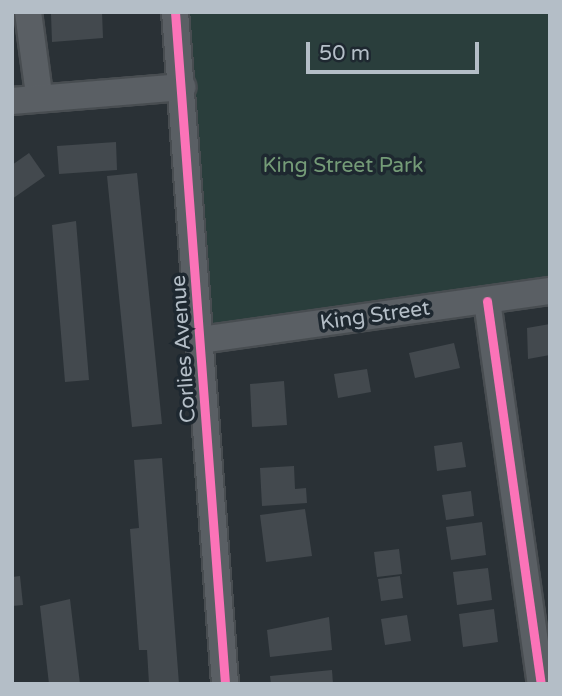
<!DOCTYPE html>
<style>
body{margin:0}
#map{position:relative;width:562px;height:696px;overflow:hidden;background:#2a3136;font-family:"Varela Round",sans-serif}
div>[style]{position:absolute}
.green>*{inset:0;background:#2a3e3c}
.building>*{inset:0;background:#43494e}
.roads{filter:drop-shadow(2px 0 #484d51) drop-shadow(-2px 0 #484d51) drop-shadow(0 2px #484d51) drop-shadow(0 -2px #484d51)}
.minor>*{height:26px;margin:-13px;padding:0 13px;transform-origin:13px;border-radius:13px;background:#5a5f64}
.cycleway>*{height:9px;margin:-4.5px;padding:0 4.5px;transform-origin:4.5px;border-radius:4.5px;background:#fb73b8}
span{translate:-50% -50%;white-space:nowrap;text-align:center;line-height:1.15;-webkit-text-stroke:7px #1e2830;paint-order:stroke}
.park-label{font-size:21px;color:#749b77}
.street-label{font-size:21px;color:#b4bec7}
.frame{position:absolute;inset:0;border:14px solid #b4bec7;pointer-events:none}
.scale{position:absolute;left:306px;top:42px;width:173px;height:32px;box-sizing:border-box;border:4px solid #b4bec7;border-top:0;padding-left:9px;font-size:21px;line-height:24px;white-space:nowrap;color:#b4bec7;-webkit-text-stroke:5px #1e2830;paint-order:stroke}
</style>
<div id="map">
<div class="green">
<i style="clip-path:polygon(175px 12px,550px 12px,550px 291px,200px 340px)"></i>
</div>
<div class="building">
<i style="clip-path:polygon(102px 12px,103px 38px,52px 42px,51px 14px)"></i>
<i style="clip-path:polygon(116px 142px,117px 170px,59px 174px,57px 146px)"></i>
<i style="clip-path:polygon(29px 153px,45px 176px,12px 199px,12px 165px)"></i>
<i style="clip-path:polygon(137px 173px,162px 424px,132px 427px,107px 176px)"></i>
<i style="clip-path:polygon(76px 221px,89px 380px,65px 382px,52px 225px)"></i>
<i style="clip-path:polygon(550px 324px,550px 355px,528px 359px,527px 328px)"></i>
<i style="clip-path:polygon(454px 343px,460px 368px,415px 378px,409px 353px)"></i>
<i style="clip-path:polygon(367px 369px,371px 392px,338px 398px,334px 374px)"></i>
<i style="clip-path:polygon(284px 381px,287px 425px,252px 427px,250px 384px)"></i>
<i style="clip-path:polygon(462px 442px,466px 467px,437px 471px,434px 446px)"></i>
<i style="clip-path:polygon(162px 458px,179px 684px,149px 684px,147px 650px,139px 650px,130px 529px,139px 528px,134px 460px)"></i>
<i style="clip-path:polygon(294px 466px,295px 489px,306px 488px,307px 503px,262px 506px,260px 468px)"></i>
<i style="clip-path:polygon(471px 491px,474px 516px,446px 520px,442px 495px)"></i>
<i style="clip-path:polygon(305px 509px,312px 556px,266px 562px,260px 515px)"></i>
<i style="clip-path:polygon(482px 522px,486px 555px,451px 560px,446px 527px)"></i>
<i style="clip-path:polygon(399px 549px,402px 574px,377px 577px,374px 552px)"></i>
<i style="clip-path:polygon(488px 568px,492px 600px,457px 605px,453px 572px)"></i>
<i style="clip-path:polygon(20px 576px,23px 605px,12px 606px,12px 577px)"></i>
<i style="clip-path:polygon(400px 576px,403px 598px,381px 601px,378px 579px)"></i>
<i style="clip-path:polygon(70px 599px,80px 684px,49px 684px,40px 606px)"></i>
<i style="clip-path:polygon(494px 609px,498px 642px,463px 647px,459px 614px)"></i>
<i style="clip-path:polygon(407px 615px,411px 641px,385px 645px,381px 619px)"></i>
<i style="clip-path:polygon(329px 617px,332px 650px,270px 657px,267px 630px)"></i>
<i style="clip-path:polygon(332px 670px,333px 684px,271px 684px,270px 676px)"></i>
</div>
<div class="roads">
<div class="minor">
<i style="left:28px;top:12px;width:83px;rotate:82.4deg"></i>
<i style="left:175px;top:12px;width:674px;rotate:85.74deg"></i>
<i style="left:12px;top:101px;width:171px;rotate:-4.7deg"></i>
<i style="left:487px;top:301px;width:387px;rotate:82deg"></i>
<i style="left:200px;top:340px;width:353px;rotate:-8deg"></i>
</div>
</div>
<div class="cycleway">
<i style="left:175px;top:12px;width:674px;rotate:85.74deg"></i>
<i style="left:487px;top:301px;width:387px;rotate:82deg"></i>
</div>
<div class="park-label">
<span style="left:343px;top:166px">King Street Park</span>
</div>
<div class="street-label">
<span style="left:375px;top:316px;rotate:-8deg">King Street</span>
<span style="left:184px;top:349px;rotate:-94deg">Corlies Avenue</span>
</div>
<div class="frame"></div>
<div class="scale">50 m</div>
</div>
